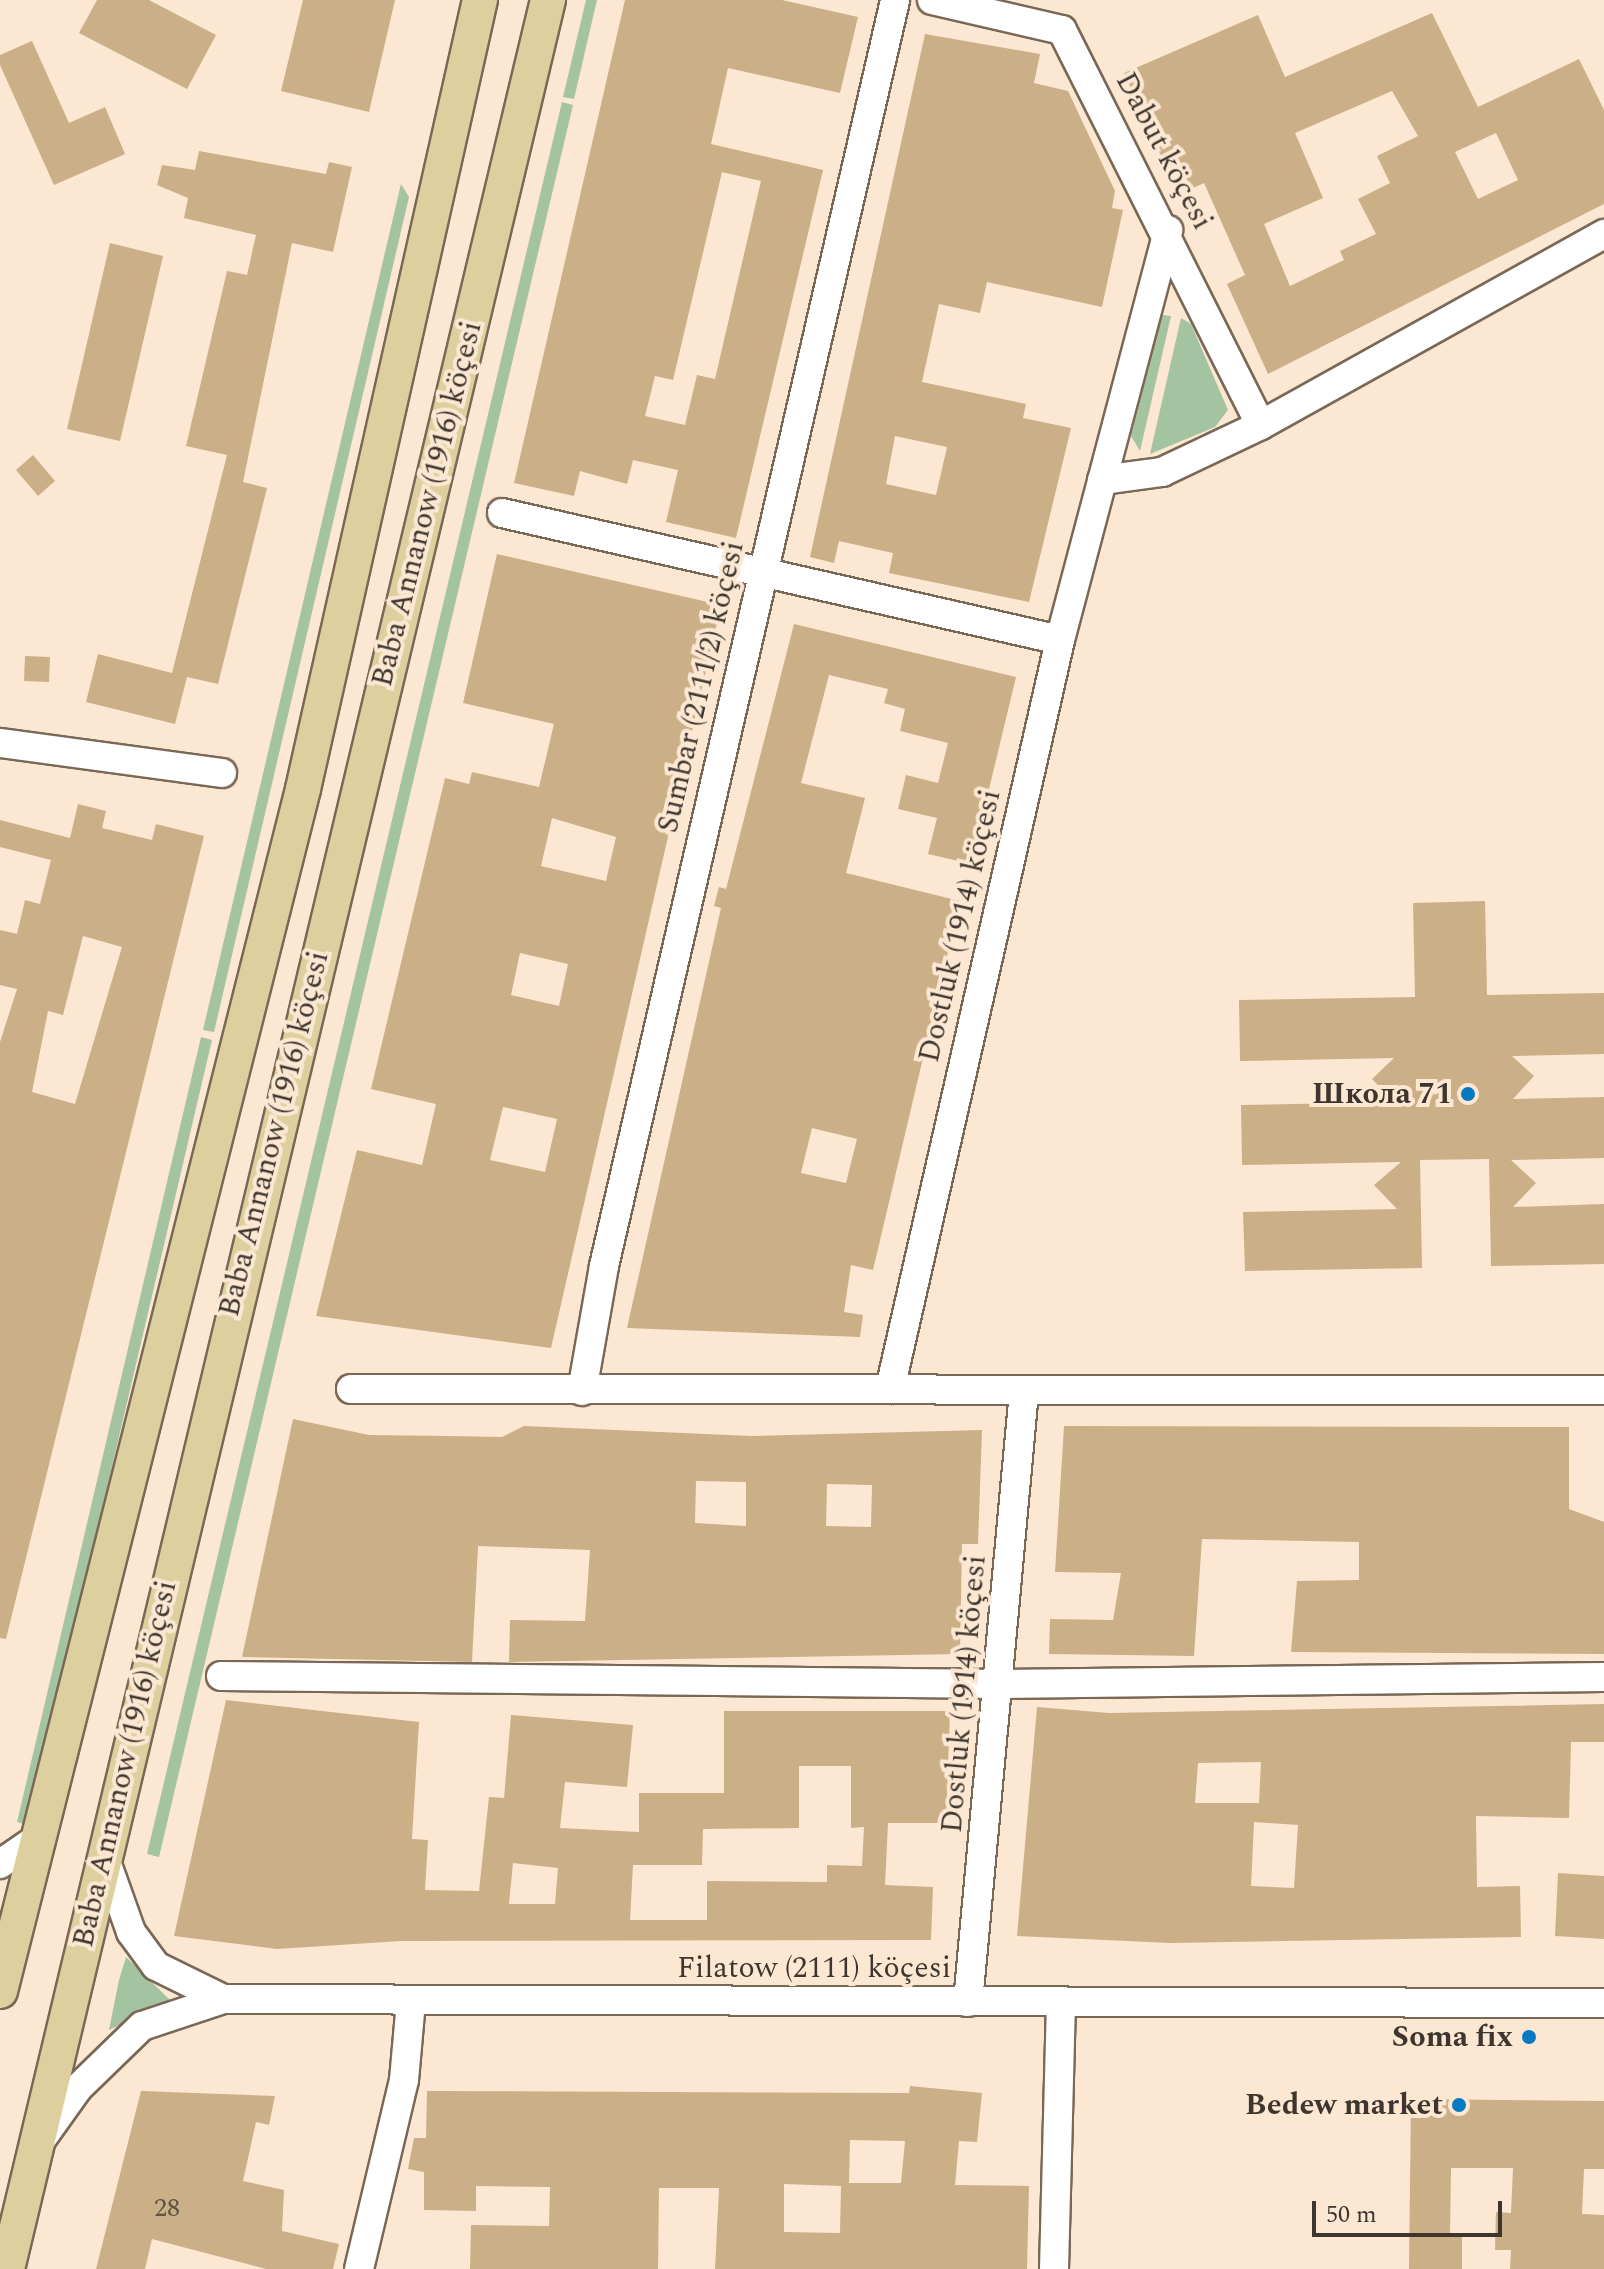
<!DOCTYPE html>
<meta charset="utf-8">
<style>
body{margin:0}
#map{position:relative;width:1604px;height:2269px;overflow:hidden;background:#fce7d3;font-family:Spectral,serif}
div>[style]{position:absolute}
.green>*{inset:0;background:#a3c3a1}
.building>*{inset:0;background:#cbaf87}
.roads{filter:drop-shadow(2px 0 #7a6856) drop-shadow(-2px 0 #7a6856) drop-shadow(0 2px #7a6856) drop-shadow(0 -2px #7a6856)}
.minor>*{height:28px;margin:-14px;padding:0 14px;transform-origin:14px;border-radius:14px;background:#fff}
.major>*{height:34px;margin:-17px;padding:0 17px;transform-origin:17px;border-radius:17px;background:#ddd09e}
.dots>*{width:22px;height:22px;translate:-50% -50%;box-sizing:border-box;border:4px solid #fce7d3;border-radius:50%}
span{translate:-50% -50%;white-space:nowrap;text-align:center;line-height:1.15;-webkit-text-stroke:8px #fce7d3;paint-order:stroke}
.number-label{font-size:26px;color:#615444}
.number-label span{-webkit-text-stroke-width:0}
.street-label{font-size:30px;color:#3e362e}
.poi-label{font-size:30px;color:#3e362e;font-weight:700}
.right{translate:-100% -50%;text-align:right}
.scale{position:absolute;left:1312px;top:2201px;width:190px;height:36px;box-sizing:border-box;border:4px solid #3e362e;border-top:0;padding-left:10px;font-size:24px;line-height:28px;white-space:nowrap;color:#3e362e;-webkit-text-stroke:6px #fce7d3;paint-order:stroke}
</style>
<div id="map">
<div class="green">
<i style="clip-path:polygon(586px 0,597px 0,574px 99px,563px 97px)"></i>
<i style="clip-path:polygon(562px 102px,573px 105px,159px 1857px,147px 1854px)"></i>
<i style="clip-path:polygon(401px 184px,409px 197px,214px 1032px,203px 1030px)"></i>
<i style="clip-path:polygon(1162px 315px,1171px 316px,1140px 451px,1131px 436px)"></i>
<i style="clip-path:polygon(1181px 318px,1191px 324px,1228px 410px,1215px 427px,1150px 454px)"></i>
<i style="clip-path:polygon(201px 1037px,212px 1040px,28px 1825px,17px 1822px)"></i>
<i style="clip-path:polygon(126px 1957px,171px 2001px,109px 2030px,119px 1980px)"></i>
</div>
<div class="building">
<i style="clip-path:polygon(97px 0,149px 0,216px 35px,187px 89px,79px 33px)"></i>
<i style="clip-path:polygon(303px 0,395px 0,369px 112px,281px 91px)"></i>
<i style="clip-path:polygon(evenodd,625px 0,782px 0,858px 17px,840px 93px,728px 68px,711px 144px,823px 170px,736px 538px,666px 522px,678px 470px,633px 460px,627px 484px,580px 471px,574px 496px,514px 483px,625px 0,722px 172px,761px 181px,715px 379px,697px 375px,685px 425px,645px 416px,655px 376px,673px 380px,722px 172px)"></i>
<i style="clip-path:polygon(evenodd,1432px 13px,1478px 107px,1579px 59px,1604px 110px,1604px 204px,1268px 374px,1227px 284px,1245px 275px,1204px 183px,1191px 189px,1177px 158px,1164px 163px,1124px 73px,1258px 15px,1285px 77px,1432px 13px,1392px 91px,1418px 136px,1377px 156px,1390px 183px,1358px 199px,1376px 234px,1340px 251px,1344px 260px,1290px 286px,1264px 224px,1323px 198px,1295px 133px,1392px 91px,1432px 13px,1496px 133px,1518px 180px,1478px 199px,1455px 152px,1496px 133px)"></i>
<i style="clip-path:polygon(evenodd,925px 34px,1040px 54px,1034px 83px,1068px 91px,1115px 191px,1112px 208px,1123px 210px,1102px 307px,987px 282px,980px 313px,939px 304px,922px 382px,1026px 404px,1023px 418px,1071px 428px,1029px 602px,889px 573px,893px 553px,839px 541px,834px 563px,810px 557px,925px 34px,895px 436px,947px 447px,936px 495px,886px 484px,895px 436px)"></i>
<i style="clip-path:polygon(32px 41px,69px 123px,105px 107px,125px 154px,54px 185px,0 65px,0 55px)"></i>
<i style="clip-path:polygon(199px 151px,326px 174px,329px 162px,352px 167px,333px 252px,292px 243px,243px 482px,267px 488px,218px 684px,187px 677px,175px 724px,86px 702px,98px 654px,172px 673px,227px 455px,186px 446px,227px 271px,247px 275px,256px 235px,184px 218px,188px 198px,157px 185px,162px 165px,195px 170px)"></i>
<i style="clip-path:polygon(110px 243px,163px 256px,120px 441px,67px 429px)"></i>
<i style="clip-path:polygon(33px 455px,55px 481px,38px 496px,16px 470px)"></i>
<i style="clip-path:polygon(evenodd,497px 554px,721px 605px,551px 1348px,316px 1316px,357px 1150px,422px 1165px,436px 1104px,371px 1089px,445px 778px,469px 784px,472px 772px,539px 787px,554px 724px,463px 703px,497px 554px,552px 818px,616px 837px,606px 881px,541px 866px,552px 818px,497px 554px,520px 953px,568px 964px,559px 1006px,511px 995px,520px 953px,497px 554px,503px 1107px,557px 1119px,545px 1172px,490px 1160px,503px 1107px)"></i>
<i style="clip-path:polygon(evenodd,794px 624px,1016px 677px,971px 864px,928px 854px,937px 818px,898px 809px,906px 775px,938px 783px,948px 743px,900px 731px,905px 709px,884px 703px,888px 689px,829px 675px,801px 783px,865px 798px,846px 873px,960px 901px,873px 1270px,851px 1265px,844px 1312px,863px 1315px,860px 1337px,627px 1328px,721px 908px,714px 906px,719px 887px,726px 889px,794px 624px,812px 1128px,857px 1139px,846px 1183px,801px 1173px,812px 1128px)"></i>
<i style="clip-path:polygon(25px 656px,50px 657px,49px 682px,24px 681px)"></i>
<i style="clip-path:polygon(evenodd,78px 804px,106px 811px,102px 828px,152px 840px,156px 824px,204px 836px,6px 1639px,0 1638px,0 1042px,17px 989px,0 985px,0 930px,17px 934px,25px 900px,40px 904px,51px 860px,0 847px,0 820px,70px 838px,78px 804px,83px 936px,122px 947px,75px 1104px,32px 1092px,48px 1011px,63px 1015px,83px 936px)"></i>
<i style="clip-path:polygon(1485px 901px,1487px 995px,1604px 993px,1604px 1054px,1512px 1056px,1534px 1076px,1513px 1099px,1604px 1097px,1604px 1158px,1511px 1160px,1536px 1183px,1513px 1207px,1604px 1204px,1604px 1264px,1491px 1266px,1489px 1159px,1420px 1160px,1422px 1268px,1245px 1271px,1243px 1212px,1397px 1209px,1374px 1185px,1401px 1162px,1242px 1165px,1241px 1105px,1394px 1102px,1372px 1079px,1394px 1058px,1240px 1061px,1239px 1000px,1415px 997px,1413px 903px)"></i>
<i style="clip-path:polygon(evenodd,293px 1419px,369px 1435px,447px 1436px,502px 1437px,524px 1426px,751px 1436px,982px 1430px,978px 1544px,962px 1544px,960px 1654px,509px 1662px,510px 1620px,585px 1621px,590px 1550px,478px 1546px,472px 1662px,242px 1657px,293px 1419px,696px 1481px,746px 1482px,746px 1526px,695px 1523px,696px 1481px,293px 1419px,827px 1484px,872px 1485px,871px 1527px,826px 1526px,827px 1484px)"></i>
<i style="clip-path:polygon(1064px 1426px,1569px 1427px,1569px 1509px,1604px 1522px,1604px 1654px,1291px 1652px,1297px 1581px,1359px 1580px,1359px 1542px,1202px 1539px,1194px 1656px,1049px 1654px,1050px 1619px,1113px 1620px,1121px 1573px,1055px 1572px)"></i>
<i style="clip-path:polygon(evenodd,226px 1700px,419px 1722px,412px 1839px,428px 1840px,425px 1890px,479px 1891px,489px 1797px,504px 1798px,511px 1715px,633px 1725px,627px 1787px,565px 1782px,560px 1828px,639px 1832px,639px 1793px,724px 1793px,724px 1711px,950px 1711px,946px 1823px,888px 1823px,885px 1885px,933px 1887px,931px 1940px,401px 1941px,277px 1949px,174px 1936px,226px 1700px,799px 1766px,851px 1766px,851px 1828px,864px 1827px,862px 1866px,827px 1865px,827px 1882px,707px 1881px,707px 1920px,630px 1920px,633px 1865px,702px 1865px,703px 1829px,799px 1828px,799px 1766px,226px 1700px,513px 1863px,558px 1868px,555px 1904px,509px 1904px,513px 1863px)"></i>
<i style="clip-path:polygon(evenodd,1604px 1704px,1604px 1742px,1571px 1742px,1569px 1818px,1476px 1816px,1477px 1887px,1520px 1886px,1521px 1937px,1171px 1943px,1017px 1936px,1037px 1707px,1109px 1713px,1604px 1704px,1261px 1762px,1259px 1803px,1195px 1803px,1198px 1763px,1261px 1762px,1604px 1704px,1254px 1822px,1298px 1825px,1294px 1888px,1251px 1886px,1254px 1822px)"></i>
<i style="clip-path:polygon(1558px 1873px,1604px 1876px,1604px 1939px,1555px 1936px)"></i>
<i style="clip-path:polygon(evenodd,910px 2086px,982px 2093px,977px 2142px,959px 2141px,955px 2185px,1029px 2186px,1027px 2269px,715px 2269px,719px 2188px,659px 2188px,658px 2269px,470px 2269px,471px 2225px,549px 2226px,550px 2187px,476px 2186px,476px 2211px,424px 2210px,424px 2172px,408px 2169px,414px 2138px,426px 2138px,427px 2091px,909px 2093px,910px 2086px,850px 2140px,905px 2141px,901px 2183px,849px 2183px,850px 2140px,910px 2086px,784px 2184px,841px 2186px,840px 2233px,784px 2232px,784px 2184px)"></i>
<i style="clip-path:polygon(141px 2091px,275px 2096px,269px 2125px,256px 2122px,243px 2181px,284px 2190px,282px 2231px,339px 2244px,333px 2269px,266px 2269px,152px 2239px,145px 2269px,96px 2269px)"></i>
<i style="clip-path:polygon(1411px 2099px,1604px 2101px,1604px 2169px,1584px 2169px,1582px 2214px,1604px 2215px,1604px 2269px,1510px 2269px,1511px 2250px,1495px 2250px,1496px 2212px,1511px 2213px,1513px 2168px,1451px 2168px,1450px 2235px,1462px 2235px,1462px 2269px,1409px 2269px)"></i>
</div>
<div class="roads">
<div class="minor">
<i style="left:932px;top:0;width:133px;rotate:13deg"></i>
<i style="left:1062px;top:30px;width:442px;rotate:63.3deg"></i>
<i style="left:1102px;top:480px;width:61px;rotate:-7.6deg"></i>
<i style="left:1162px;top:472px;width:110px;rotate:-25.4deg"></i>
<i style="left:1261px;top:425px;width:393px;rotate:-29.1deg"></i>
<i style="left:502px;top:513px;width:572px;rotate:12.82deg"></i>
<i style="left:0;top:743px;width:224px;rotate:7.7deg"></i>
<i style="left:351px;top:1389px;width:1253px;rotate:0.05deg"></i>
<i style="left:890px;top:1389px;width:768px;rotate:-77.21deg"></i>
<i style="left:1060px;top:640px;width:424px;rotate:-75.2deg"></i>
<i style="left:582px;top:1391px;width:127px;rotate:-80deg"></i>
<i style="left:604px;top:1266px;width:1299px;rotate:-77.05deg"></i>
<i style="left:221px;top:1676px;width:780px;rotate:0.59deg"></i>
<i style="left:1001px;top:1684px;width:603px;rotate:-0.67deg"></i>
<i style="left:104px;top:1856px;width:81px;rotate:70.4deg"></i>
<i style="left:131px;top:1932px;width:42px;rotate:53.7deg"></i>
<i style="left:156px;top:1966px;width:75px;rotate:26.2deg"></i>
<i style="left:223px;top:1999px;width:1381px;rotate:0.17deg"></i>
<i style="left:0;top:1864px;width:46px;rotate:-34.4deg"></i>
<i style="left:968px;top:2002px;width:614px;rotate:-84.76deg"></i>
<i style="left:41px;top:2140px;width:64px;rotate:-54.6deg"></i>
<i style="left:78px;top:2088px;width:89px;rotate:-44.1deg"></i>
<i style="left:142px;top:2026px;width:85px;rotate:-18.4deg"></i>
<i style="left:359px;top:2269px;width:194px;rotate:-76.6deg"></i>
<i style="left:404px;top:2080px;width:78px;rotate:-84.9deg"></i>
<i style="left:1054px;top:2269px;width:267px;rotate:-88.5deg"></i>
</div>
<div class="major">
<i style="left:0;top:1991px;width:1240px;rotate:-75.85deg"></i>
<i style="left:303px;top:789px;width:809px;rotate:-77.36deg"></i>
<i style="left:7px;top:2269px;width:2333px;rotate:-76.59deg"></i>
</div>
</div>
<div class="dots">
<i style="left:1468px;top:1094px;background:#0679c3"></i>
<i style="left:1529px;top:2037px;background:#0679c3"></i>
<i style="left:1459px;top:2105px;background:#0679c3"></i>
</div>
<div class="number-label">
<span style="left:167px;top:2209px">28</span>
</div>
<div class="street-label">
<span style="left:1164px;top:151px;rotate:62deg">Dabut köçesi</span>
<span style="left:427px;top:504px;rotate:-76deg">Baba Annanow (1916) köçesi</span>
<span style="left:701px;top:687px;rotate:-77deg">Sumbar (2111/2) köçesi</span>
<span style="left:960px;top:926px;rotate:-77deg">Dostluk (1914) köçesi</span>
<span style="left:274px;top:1134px;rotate:-76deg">Baba Annanow (1916) köçesi</span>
<span style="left:964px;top:1694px;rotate:-85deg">Dostluk (1914) köçesi</span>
<span style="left:125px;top:1764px;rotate:-77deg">Baba Annanow (1916) köçesi</span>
<span style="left:814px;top:1968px">Filatow (2111) köçesi</span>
</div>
<div class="poi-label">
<span class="right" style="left:1452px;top:1094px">Школа 71</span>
<span class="right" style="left:1513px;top:2037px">Soma fix</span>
<span class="right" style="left:1443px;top:2105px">Bedew market</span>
</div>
<div class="scale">50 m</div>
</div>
